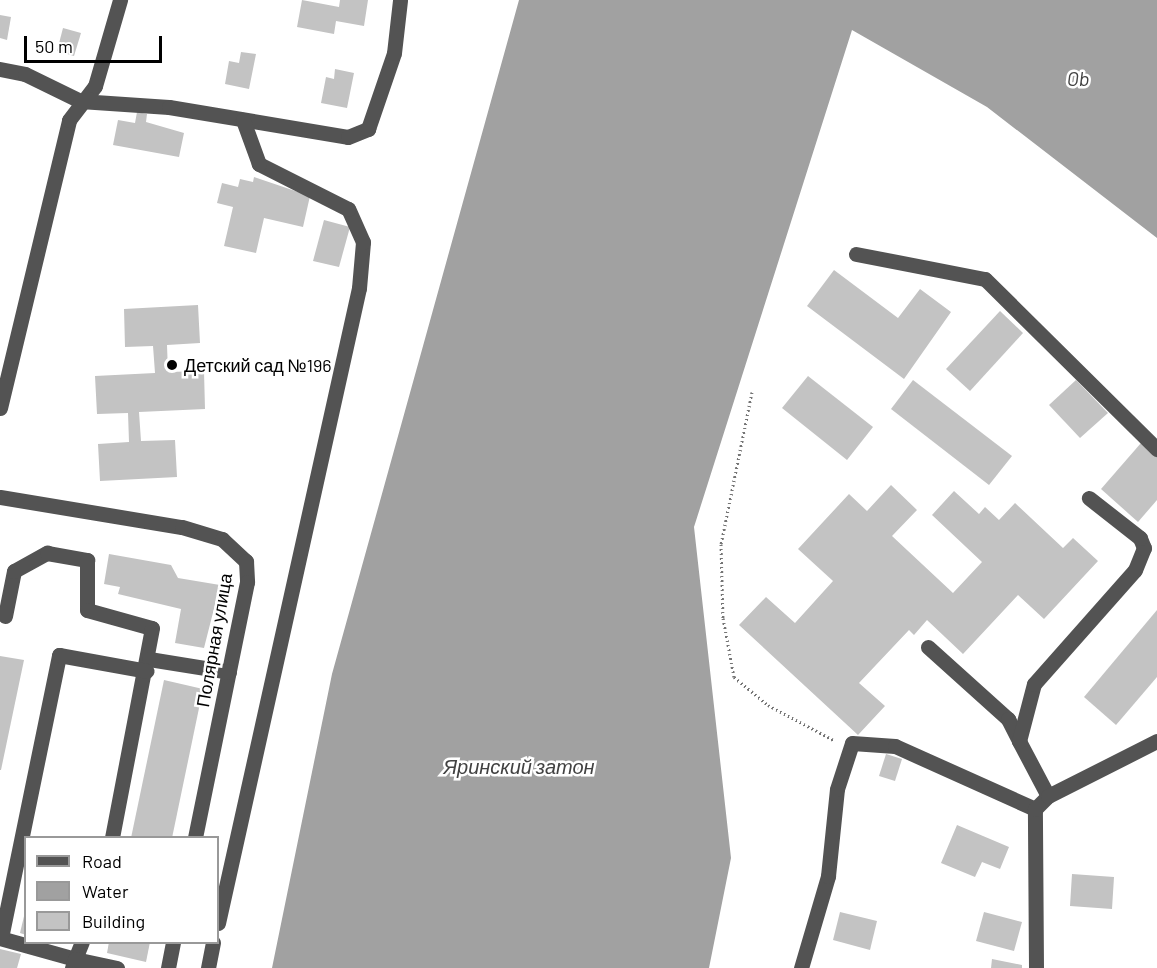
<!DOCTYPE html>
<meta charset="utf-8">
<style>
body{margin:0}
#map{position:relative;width:1157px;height:968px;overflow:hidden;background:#fff;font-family:Barlow,sans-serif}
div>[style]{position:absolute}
.water>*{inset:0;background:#a1a1a1}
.building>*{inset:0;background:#c3c3c3}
.path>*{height:3px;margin-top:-1.5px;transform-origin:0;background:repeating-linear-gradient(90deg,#757575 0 1.5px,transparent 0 4.5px)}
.minor>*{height:15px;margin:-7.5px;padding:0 7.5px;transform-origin:7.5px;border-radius:7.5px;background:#535353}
.dots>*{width:16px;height:16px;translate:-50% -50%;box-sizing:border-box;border:3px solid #fff;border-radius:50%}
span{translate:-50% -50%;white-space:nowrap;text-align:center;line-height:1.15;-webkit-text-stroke:5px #fff;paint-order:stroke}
.poi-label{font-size:18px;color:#000}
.left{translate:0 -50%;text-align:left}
.street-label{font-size:18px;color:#000}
.water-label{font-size:20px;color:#424242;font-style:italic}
.legend{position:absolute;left:24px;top:836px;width:195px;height:108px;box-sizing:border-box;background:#fff;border:2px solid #999;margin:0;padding:8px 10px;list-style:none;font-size:18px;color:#000}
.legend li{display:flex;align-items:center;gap:12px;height:30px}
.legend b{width:30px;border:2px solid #999}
.scale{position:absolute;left:24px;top:36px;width:138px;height:27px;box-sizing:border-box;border:3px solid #000;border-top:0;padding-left:8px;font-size:18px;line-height:21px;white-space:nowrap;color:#000;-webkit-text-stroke:4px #fff;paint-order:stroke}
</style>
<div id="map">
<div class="water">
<i style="clip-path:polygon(519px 0,1157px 0,1157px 238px,987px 107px,852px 30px,694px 527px,731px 858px,709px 968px,272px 968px,332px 674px)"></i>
</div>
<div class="building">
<i style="clip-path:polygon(302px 0,339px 7px,340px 0,368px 0,364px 26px,336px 21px,334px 34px,297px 27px)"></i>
<i style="clip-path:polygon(0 15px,11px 17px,7px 40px,0 38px)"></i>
<i style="clip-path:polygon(63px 28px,81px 33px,74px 56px,57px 51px)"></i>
<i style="clip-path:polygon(241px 52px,256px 54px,249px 89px,225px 84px,229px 61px,239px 63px)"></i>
<i style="clip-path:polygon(335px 69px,354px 73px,347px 108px,321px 103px,326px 77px,334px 79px)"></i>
<i style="clip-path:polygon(137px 112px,147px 114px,146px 122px,184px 133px,179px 157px,113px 145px,118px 120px,135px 123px)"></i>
<i style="clip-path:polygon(254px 177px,310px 196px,303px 227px,264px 218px,256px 253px,224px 246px,233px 207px,217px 203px,222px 183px,238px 187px,240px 179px,253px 182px)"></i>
<i style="clip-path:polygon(324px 220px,350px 227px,339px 267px,313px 261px)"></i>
<i style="clip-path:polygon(834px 270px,898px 318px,920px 289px,951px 312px,904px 379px,807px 306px)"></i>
<i style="clip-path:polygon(198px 305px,200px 343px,167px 345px,168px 372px,204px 371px,205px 409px,139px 412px,141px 441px,175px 440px,177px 477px,100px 481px,98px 444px,129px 442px,128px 413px,97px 414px,95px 376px,155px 373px,153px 346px,125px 347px,124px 309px)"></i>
<i style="clip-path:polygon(1000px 311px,1023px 333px,970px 391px,946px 369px)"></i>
<i style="clip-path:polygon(808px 376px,873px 427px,847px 460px,782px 408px)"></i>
<i style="clip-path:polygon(913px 380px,1012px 456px,989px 485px,891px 409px)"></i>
<i style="clip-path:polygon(1076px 380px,1108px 413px,1080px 438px,1049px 405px)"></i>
<i style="clip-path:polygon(1141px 443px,1157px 457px,1157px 500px,1138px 522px,1101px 489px)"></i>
<i style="clip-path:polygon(891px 485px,917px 510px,892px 536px,953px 593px,982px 562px,932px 515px,954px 491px,979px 514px,985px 507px,999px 520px,1015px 503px,1063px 548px,1073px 538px,1098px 561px,1044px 619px,1018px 595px,963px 654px,927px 620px,914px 635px,909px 630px,859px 683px,885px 706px,858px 735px,739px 625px,766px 597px,795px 623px,833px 581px,798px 549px,849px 494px,867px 511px)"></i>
<i style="clip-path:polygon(109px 554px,171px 565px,178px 578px,220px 585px,204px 648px,175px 643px,181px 609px,118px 594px,120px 587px,104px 584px)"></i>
<i style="clip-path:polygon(1157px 610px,1157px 677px,1116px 725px,1084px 697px)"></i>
<i style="clip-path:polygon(0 656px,24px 660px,1px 770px,0 770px)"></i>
<i style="clip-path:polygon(164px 680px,203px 689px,172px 838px,131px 838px)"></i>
<i style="clip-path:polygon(886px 754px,902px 759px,895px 781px,879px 776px)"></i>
<i style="clip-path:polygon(957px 825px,1009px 847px,1000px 869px,982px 862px,975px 877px,941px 863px)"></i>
<i style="clip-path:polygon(1072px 874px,1114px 877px,1112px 909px,1070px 906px)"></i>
<i style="clip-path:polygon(25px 912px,26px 912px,26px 935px,20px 933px)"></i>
<i style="clip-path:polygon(840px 912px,877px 921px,870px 950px,833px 940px)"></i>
<i style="clip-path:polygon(984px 912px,1022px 922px,1014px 951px,976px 941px)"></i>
<i style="clip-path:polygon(109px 942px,150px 942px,146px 962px,107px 953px)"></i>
<i style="clip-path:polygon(0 949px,21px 954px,17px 968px,0 968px)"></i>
<i style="clip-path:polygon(992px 959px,1022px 965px,1022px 968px,991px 968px)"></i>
</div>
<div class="path">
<i style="left:752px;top:392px;width:155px;rotate:101.5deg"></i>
<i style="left:721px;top:544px;width:74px;rotate:88.5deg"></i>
<i style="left:723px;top:618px;width:60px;rotate:79.4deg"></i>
<i style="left:734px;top:677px;width:44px;rotate:39.5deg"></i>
<i style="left:768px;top:705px;width:76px;rotate:28.2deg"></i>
</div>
<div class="minor">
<i style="left:0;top:69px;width:25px;rotate:11deg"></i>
<i style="left:25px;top:74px;width:61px;rotate:26.1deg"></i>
<i style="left:80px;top:101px;width:89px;rotate:3.9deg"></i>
<i style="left:169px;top:107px;width:181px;rotate:9.5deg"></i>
<i style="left:348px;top:137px;width:22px;rotate:-22deg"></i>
<i style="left:368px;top:129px;width:80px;rotate:-71.1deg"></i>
<i style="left:394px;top:53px;width:53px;rotate:-83.5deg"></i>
<i style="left:856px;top:254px;width:131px;rotate:11deg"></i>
<i style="left:985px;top:279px;width:242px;rotate:44.7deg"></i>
<i style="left:0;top:408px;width:296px;rotate:-76.5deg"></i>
<i style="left:69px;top:120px;width:43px;rotate:-52.6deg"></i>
<i style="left:95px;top:86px;width:90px;rotate:-73.8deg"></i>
<i style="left:0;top:497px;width:184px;rotate:9.4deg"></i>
<i style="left:182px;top:527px;width:42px;rotate:16.7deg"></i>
<i style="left:222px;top:539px;width:33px;rotate:43deg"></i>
<i style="left:246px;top:561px;width:21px;rotate:87deg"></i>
<i style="left:247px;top:582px;width:261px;rotate:101.5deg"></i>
<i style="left:5px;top:616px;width:46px;rotate:-78.7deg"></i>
<i style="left:14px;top:571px;width:38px;rotate:-29deg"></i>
<i style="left:47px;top:553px;width:41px;rotate:9.9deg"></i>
<i style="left:87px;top:560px;width:50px;rotate:90deg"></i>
<i style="left:87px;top:610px;width:67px;rotate:15.5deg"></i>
<i style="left:152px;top:628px;width:214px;rotate:100.8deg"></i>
<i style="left:928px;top:647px;width:108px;rotate:42deg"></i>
<i style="left:1008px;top:719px;width:25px;rotate:63deg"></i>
<i style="left:149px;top:659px;width:81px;rotate:9.2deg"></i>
<i style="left:1048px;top:796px;width:62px;rotate:-117.8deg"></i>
<i style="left:1019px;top:741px;width:59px;rotate:-75.3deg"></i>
<i style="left:1034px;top:684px;width:152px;rotate:-48.5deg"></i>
<i style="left:1135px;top:570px;width:24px;rotate:-68deg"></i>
<i style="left:1144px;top:548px;width:11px;rotate:-112deg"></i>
<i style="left:1140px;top:538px;width:65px;rotate:-141.9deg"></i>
<i style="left:218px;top:923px;width:650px;rotate:-77.48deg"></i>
<i style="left:359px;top:288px;width:46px;rotate:-85deg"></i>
<i style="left:363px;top:242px;width:36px;rotate:-114deg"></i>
<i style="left:348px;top:209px;width:100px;rotate:-153.2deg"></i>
<i style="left:259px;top:164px;width:47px;rotate:-110deg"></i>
<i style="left:0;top:938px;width:78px;rotate:15.6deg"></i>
<i style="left:75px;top:959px;width:18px;rotate:-68deg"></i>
<i style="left:1px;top:938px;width:289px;rotate:-78.4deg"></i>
<i style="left:59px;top:655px;width:89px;rotate:10.3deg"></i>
<i style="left:72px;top:968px;width:9px;rotate:-72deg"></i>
<i style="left:75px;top:959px;width:43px;rotate:12.1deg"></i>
<i style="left:168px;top:968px;width:26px;rotate:-79deg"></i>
<i style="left:208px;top:968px;width:26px;rotate:-79deg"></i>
<i style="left:801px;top:968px;width:96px;rotate:-73.6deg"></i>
<i style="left:828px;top:876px;width:87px;rotate:-84.1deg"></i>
<i style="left:837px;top:789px;width:48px;rotate:-71.9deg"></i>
<i style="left:852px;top:743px;width:43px;rotate:4deg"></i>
<i style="left:895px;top:746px;width:154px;rotate:24.2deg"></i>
<i style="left:1036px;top:968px;width:159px;rotate:-90.4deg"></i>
<i style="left:1035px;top:809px;width:18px;rotate:-45deg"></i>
<i style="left:1048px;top:796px;width:122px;rotate:-26.8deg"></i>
</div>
<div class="dots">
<i style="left:172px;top:365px;background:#000"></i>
</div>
<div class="poi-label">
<span class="left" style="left:184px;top:365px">Детский сад №196</span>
</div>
<div class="street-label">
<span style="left:214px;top:640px;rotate:-80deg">Полярная улица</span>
</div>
<div class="water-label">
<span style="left:1078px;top:78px">Ob</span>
<span style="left:519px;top:766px">Яринский затон</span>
</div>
<ul class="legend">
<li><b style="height:8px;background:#535353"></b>Road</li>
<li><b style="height:16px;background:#a1a1a1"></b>Water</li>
<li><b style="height:16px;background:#c3c3c3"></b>Building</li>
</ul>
<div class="scale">50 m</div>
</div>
